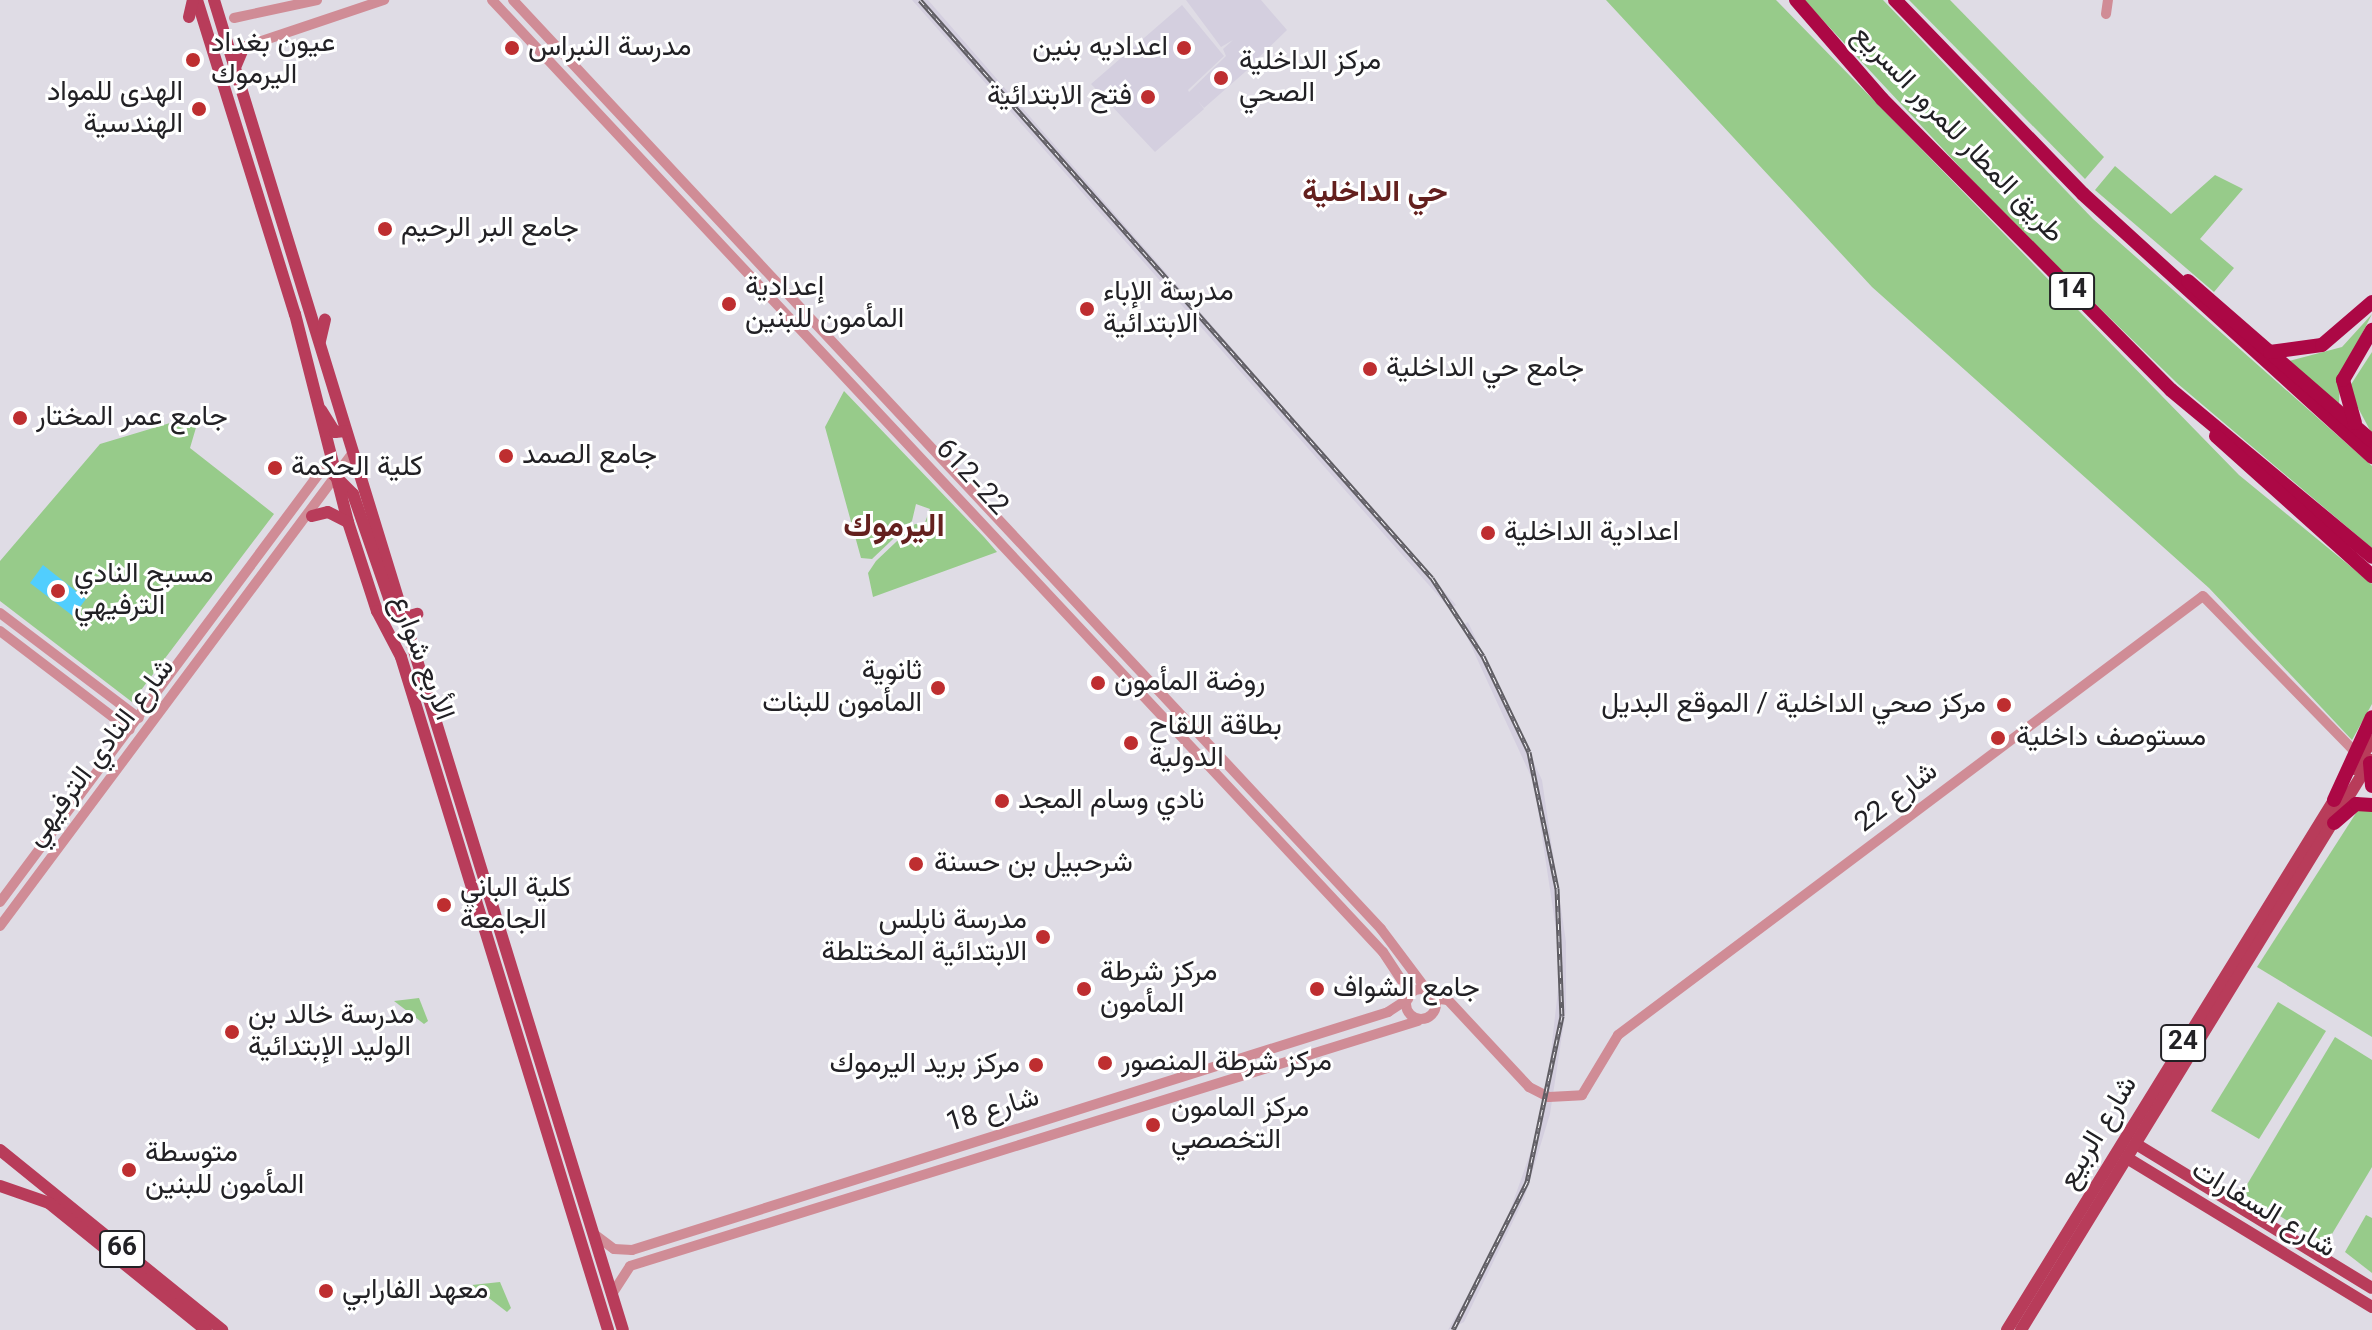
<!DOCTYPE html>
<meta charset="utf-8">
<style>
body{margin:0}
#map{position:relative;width:2372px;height:1330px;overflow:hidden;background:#dfdce5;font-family:Georgia,Vazirmatn,serif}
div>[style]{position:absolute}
.built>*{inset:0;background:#d4cfdf}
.green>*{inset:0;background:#97cb8a}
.water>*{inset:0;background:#51cefe}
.minor>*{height:10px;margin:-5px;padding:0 5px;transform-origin:5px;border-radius:5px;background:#d08c96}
.minor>.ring{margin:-5px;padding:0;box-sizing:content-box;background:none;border:10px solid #d08c96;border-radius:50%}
.major>*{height:12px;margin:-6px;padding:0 6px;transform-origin:6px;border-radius:6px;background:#b83c5a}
.highway>*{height:14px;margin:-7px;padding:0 7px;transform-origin:7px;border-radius:7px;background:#ac0845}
.rail>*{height:5px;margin-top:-2.5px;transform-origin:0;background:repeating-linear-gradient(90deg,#fff 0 6px,#5f5d63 0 12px);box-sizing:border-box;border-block:2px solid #5f5d63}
.dots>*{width:22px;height:22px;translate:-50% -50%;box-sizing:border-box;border:4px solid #fff;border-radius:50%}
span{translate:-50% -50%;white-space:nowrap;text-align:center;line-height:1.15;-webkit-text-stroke:6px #fff;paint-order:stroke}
.shield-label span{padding:2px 6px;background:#fff;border:2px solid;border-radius:6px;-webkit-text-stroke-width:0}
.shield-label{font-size:26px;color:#222125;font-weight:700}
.poi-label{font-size:28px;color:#222125}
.left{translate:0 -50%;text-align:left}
.right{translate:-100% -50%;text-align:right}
.street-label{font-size:28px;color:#222125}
.neighbourhood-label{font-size:30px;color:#64201e;font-weight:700}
.quarter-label{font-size:32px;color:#64201e;font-weight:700}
</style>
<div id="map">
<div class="built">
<i style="clip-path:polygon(912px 0,928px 0,1456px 605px,1450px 609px)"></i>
<i style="clip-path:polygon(1186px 0,1261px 0,1287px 30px,1253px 63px,1248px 58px,1253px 65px,1204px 108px,1198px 101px,1204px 109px,1155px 152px,1091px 84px,1182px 5px,1224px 56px,1188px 90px,1189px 92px,1226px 56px,1223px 49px,1233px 40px,1221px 47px)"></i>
<i style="clip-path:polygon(1468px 622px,1542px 780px,1566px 942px,1566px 1009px,1550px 1114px,1524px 1199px,1464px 1322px,1448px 1330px,1500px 1239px,1544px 1114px,1561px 963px,1534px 783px,1462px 626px)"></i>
</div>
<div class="green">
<i style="clip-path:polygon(1606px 0,1776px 0,2239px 475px,2372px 584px,2372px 704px,2352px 740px,2209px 588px,1872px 287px)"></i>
<i style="clip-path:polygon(1804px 0,1883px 0,2093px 219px,2372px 466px,2372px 548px,2178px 384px,2013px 224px)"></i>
<i style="clip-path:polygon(1909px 0,1950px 0,2104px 157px,2085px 179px)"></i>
<i style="clip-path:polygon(2115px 166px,2171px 214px,2215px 175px,2243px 189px,2200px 239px,2234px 268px,2214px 292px,2095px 190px)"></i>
<i style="clip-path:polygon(2372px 314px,2340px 377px,2339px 405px,2289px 361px,2342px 347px)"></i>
<i style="clip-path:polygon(2372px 352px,2372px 434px,2348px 389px)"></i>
<i style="clip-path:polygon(844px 391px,984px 537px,997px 552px,873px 597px,868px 573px,876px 561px,915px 524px,924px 525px,930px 509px,916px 504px,912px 521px,872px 559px,861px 558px,825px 427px)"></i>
<i style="clip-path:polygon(200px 414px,190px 448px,274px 514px,132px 702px,0 601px,0 561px,100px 444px)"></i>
<i style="clip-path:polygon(2358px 810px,2372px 810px,2372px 1037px,2257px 967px)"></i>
<i style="clip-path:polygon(419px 998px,428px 1021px,424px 1024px,394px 1001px)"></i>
<i style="clip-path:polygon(2278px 1002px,2326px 1031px,2259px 1139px,2211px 1111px)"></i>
<i style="clip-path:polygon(2335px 1037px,2372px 1060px,2372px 1167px,2326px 1244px,2242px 1193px)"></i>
<i style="clip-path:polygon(2366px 1215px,2372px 1218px,2372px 1273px,2345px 1252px)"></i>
<i style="clip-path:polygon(500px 1282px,511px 1308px,507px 1312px,472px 1285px)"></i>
</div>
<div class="water">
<i style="clip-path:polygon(43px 565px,86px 599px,73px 616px,30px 583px)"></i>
</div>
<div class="minor">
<i style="left:492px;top:0;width:1304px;rotate:46.9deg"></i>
<i style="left:1383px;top:952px;width:49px;rotate:56.6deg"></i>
<i style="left:513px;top:0;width:1271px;rotate:46.94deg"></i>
<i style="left:1381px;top:929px;width:80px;rotate:53.1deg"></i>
<i style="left:2106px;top:14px;width:14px;rotate:-82deg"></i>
<i style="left:234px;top:18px;width:85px;rotate:-12.2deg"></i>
<i style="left:244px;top:47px;width:148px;rotate:-18.6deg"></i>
<i style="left:0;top:613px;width:174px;rotate:37.1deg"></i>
<i style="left:0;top:631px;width:163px;rotate:37.3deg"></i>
<i style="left:0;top:902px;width:552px;rotate:-53.32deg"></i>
<i style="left:0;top:926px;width:589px;rotate:-53.29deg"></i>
<i class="ring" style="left:1406px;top:989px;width:20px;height:20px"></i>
<i style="left:1432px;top:998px;width:16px;rotate:7deg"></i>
<i style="left:1448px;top:1000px;width:119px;rotate:47deg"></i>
<i style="left:1529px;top:1087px;width:22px;rotate:27deg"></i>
<i style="left:1549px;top:1097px;width:33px;rotate:-3deg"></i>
<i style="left:1582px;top:1095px;width:70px;rotate:-59deg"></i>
<i style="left:1618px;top:1035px;width:731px;rotate:-36.89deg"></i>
<i style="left:2203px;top:596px;width:219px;rotate:45.7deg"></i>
<i style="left:594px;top:1234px;width:25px;rotate:37deg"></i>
<i style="left:614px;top:1249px;width:18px;rotate:3deg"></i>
<i style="left:632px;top:1250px;width:793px;rotate:-17.47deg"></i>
<i style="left:1388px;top:1012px;width:24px;rotate:-33deg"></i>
<i style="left:612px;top:1294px;width:33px;rotate:-57deg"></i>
<i style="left:630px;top:1266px;width:825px;rotate:-17.27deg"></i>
</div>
<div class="major">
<i style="left:197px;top:0;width:329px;rotate:72.7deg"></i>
<i style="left:295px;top:314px;width:215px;rotate:75.7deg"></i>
<i style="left:348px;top:522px;width:94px;rotate:72deg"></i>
<i style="left:377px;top:611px;width:52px;rotate:62.4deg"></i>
<i style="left:401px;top:657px;width:704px;rotate:72.9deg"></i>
<i style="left:214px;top:0;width:1391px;rotate:72.91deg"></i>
<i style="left:189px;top:17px;width:17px;rotate:-77deg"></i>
<i style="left:234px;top:70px;width:25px;rotate:-67deg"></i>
<i style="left:320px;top:341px;width:22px;rotate:-77deg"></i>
<i style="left:321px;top:410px;width:26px;rotate:58deg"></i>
<i style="left:335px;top:432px;width:11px;rotate:-5deg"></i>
<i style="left:332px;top:473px;width:30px;rotate:45deg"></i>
<i style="left:353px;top:494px;width:110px;rotate:70.9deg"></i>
<i style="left:389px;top:598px;width:24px;rotate:55deg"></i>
<i style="left:403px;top:618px;width:15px;rotate:-16deg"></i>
<i style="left:312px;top:516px;width:16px;rotate:-14deg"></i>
<i style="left:328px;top:512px;width:22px;rotate:27deg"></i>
<i style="left:2354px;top:769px;width:34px;rotate:-58deg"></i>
<i style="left:2136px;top:1144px;width:276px;rotate:31.4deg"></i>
<i style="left:0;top:1150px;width:286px;rotate:39deg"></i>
<i style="left:2127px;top:1158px;width:287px;rotate:31.3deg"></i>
<i style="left:0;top:1186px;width:52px;rotate:19.1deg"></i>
<i style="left:49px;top:1203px;width:202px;rotate:39deg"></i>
<i style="left:2007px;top:1330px;width:632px;rotate:-58.32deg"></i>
<i style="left:2021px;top:1330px;width:669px;rotate:-58.45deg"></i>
</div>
<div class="highway">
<i style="left:1796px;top:0;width:131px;rotate:49deg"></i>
<i style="left:1882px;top:99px;width:410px;rotate:45.2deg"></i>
<i style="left:2171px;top:390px;width:261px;rotate:39.7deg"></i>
<i style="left:1895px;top:0;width:270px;rotate:45.9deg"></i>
<i style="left:2083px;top:194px;width:391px;rotate:42.3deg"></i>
<i style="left:2188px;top:281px;width:244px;rotate:41deg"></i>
<i style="left:2270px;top:352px;width:52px;rotate:-7.7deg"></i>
<i style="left:2322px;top:345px;width:66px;rotate:-40.7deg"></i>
<i style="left:2355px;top:423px;width:45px;rotate:-105.6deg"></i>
<i style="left:2343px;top:380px;width:58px;rotate:-59.9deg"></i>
<i style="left:2216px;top:436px;width:210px;rotate:41.9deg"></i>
<i style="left:2370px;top:763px;width:23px;rotate:85deg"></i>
<i style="left:2334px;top:800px;width:91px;rotate:-65.4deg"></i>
<i style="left:2334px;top:823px;width:29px;rotate:-41deg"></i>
<i style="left:2356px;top:804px;width:16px;rotate:4deg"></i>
</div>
<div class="rail">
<i style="left:920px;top:0;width:772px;rotate:48.47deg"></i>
<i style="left:1432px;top:578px;width:93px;rotate:56.8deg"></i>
<i style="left:1483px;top:656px;width:106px;rotate:64.4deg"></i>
<i style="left:1529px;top:752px;width:139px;rotate:78.4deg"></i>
<i style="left:1557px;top:888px;width:128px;rotate:87.8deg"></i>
<i style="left:1562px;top:1016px;width:170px;rotate:101.9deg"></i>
<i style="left:1527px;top:1182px;width:165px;rotate:116.6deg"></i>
</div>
<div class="dots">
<i style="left:512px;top:48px;background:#be2e30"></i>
<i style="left:1184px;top:48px;background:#be2e30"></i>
<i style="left:193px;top:60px;background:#be2e30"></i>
<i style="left:1221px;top:78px;background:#be2e30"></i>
<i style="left:1148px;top:97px;background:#be2e30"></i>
<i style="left:199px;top:109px;background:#be2e30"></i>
<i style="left:385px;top:229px;background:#be2e30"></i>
<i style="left:729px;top:304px;background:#be2e30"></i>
<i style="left:1087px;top:309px;background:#be2e30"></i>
<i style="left:1370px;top:369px;background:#be2e30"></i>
<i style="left:20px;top:418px;background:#be2e30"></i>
<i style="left:506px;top:456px;background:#be2e30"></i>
<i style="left:275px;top:468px;background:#be2e30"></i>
<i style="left:1488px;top:533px;background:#be2e30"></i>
<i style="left:58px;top:591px;background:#be2e30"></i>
<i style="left:1098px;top:683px;background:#be2e30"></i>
<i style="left:938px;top:688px;background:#be2e30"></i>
<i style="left:2004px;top:705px;background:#be2e30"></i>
<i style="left:1998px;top:738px;background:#be2e30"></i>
<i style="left:1131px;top:743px;background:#be2e30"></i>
<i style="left:1002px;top:801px;background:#be2e30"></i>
<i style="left:916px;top:864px;background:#be2e30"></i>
<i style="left:444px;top:905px;background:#be2e30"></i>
<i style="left:1043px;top:937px;background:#be2e30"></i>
<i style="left:1084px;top:989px;background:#be2e30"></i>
<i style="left:1317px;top:989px;background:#be2e30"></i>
<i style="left:232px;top:1032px;background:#be2e30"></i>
<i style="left:1105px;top:1063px;background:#be2e30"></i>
<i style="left:1036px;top:1065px;background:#be2e30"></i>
<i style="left:1153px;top:1125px;background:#be2e30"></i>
<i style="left:129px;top:1170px;background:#be2e30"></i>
<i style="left:326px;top:1291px;background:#be2e30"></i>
</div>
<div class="shield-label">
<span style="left:2072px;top:291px">14</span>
<span style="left:2183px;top:1043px">24</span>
<span style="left:122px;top:1249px">66</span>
</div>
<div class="poi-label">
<span class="left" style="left:211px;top:60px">عيون بغداد<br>اليرموك</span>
<span class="left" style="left:528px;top:48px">مدرسة النبراس</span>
<span class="right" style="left:1168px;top:48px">اعداديه بنين</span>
<span class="left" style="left:1239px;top:78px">مركز الداخلية<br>الصحي</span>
<span class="right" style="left:183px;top:109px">الهدى للمواد<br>الهندسية</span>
<span class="right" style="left:1132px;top:97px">فتح الابتدائية</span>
<span class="left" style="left:401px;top:229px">جامع البر الرحيم</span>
<span class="left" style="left:745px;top:304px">إعدادية<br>المأمون للبنين</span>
<span class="left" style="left:1103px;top:309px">مدرسة الإباء<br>الابتدائية</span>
<span class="left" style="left:1386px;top:369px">جامع حي الداخلية</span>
<span class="left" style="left:36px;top:418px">جامع عمر المختار</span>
<span class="left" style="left:522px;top:456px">جامع الصمد</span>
<span class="left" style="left:291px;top:468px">كلية الحكمة</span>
<span class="left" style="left:1504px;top:533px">اعدادية الداخلية</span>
<span class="left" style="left:74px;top:591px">مسبح النادي<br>الترفيهي</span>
<span class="right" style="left:922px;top:688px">ثانوية<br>المأمون للبنات</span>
<span class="left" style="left:1114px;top:683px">روضة المأمون</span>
<span class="right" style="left:1986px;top:705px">مركز صحي الداخلية / الموقع البديل</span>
<span class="left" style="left:1149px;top:743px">بطاقة اللقاح<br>الدولية</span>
<span class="left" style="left:2016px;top:738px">مستوصف داخلية</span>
<span class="left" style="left:1018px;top:801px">نادي وسام المجد</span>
<span class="left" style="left:934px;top:864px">شرحبيل بن حسنة</span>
<span class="left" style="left:460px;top:905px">كلية الباني<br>الجامعة</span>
<span class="right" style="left:1027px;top:937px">مدرسة نابلس<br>الابتدائية المختلطة</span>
<span class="left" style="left:1100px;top:989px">مركز شرطة<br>المأمون</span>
<span class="left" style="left:1333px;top:989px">جامع الشواف</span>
<span class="left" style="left:248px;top:1032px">مدرسة خالد بن<br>الوليد الإبتدائية</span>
<span class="left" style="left:1121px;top:1063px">مركز شرطة المنصور</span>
<span class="right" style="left:1020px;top:1065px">مركز بريد اليرموك</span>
<span class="left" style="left:1171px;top:1125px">مركز المامون<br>التخصصي</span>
<span class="left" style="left:145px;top:1170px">متوسطة<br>المأمون للبنين</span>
<span class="left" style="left:342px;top:1291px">معهد الفارابي</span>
</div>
<div class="street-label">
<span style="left:1957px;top:135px;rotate:46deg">طريق المطار للمرور السريع</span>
<span style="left:971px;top:478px;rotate:47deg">612-22</span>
<span style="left:421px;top:658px;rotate:69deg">الأربع شوارع</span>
<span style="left:101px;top:753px;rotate:-53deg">شارع النادي الترفيهي</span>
<span style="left:1897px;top:798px;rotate:-38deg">شارع 22</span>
<span style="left:993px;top:1111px;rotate:-17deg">شارع 18</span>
<span style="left:2099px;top:1133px;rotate:-59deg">شارع الربيع</span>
<span style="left:2263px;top:1210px;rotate:31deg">شارع السفارات</span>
</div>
<div class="neighbourhood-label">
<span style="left:1375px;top:194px">حي الداخلية</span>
</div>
<div class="quarter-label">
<span style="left:894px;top:528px">اليرموك</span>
</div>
</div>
